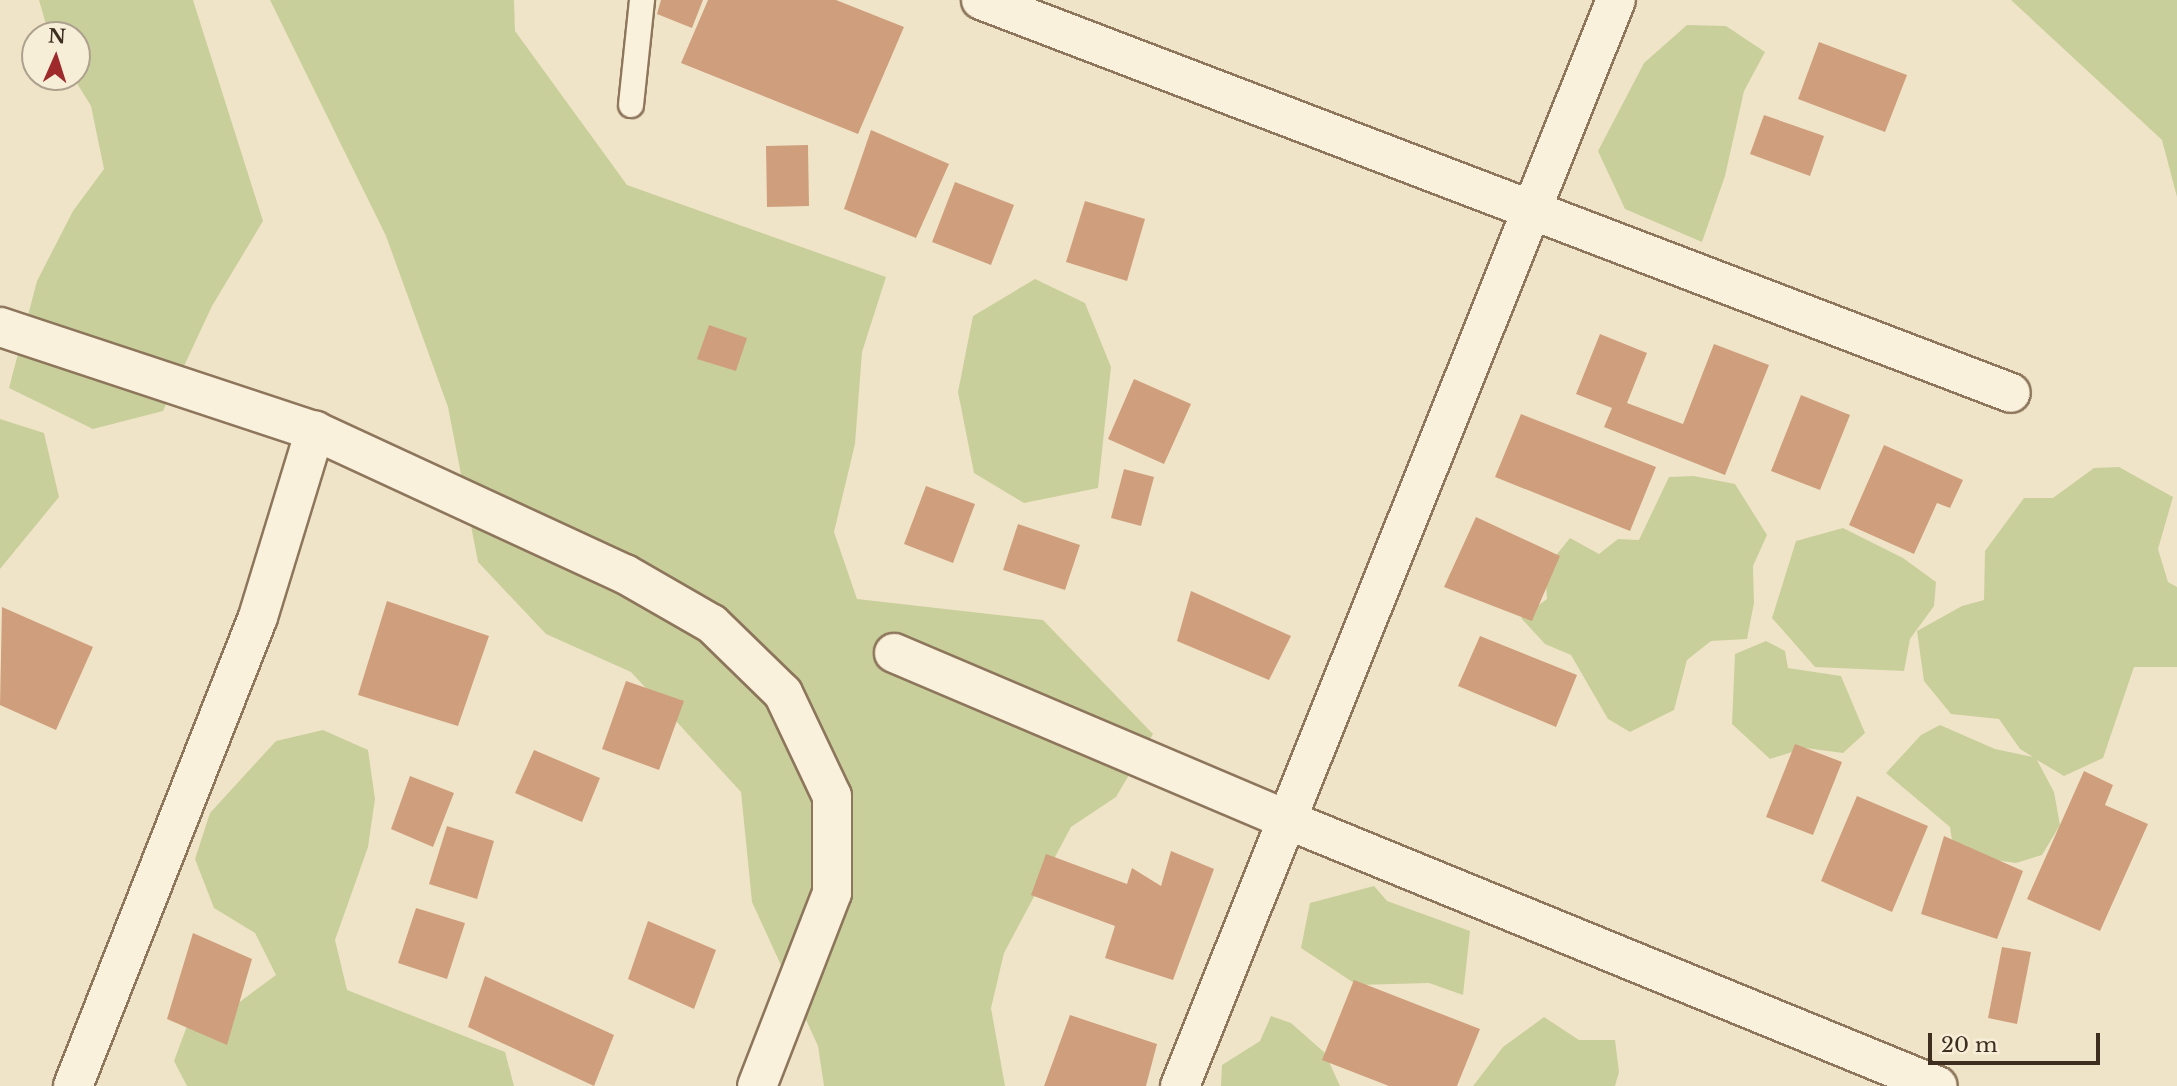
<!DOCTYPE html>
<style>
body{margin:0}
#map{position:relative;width:2177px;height:1086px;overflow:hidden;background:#f0e4c8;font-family:"Libre Baskerville",serif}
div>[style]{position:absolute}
.green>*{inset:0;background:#c9cf9b}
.building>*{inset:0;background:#cf9f7d}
.roads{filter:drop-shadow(2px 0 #8d765c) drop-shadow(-2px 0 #8d765c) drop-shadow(0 2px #8d765c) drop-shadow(0 -2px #8d765c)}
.service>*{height:24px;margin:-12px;padding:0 12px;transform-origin:12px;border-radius:12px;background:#faf1dc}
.minor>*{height:38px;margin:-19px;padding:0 19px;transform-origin:19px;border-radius:19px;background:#faf1dc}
span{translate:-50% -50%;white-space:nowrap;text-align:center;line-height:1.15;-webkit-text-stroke:5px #f7eed8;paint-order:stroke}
.north{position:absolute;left:21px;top:21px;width:70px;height:70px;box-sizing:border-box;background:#f7eed8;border:2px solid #ada18e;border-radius:50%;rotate:3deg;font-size:19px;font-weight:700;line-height:28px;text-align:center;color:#3d2e20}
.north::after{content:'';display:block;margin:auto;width:24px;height:32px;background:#9e2a2b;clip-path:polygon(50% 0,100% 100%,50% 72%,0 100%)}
.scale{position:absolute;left:1928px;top:1033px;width:172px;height:32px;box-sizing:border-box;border:4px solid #3d2e20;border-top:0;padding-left:9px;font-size:21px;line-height:24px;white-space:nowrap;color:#3d2e20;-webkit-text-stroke:5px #f7eed8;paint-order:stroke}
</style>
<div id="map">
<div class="green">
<i style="clip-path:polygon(39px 0,193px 0,263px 221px,212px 306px,163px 411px,93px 429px,9px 388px,37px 281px,73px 211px,104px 169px,91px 106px,73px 77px,77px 77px,77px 35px,49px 35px)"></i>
<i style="clip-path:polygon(270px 0,514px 0,515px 31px,627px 185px,886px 277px,862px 352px,855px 444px,834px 532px,857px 599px,1043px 620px,1153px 734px,1116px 797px,1071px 827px,1004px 953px,991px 1008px,1005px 1086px,824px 1086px,818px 1046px,752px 902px,741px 792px,631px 672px,546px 634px,478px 562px,448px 407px,386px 236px)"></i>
<i style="clip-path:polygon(2011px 0,2177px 0,2177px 197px,2162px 140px)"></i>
<i style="clip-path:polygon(1687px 25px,1726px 26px,1765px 52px,1744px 91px,1725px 176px,1702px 242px,1625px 209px,1598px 151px,1644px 63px)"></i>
<i style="clip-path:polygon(1035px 279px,1085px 303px,1111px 367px,1098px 488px,1024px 503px,974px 473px,958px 392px,973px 316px)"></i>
<i style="clip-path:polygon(0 419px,44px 433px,59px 497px,0 569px)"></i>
<i style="clip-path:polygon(2119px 467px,2173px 497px,2158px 549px,2168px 582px,2177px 587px,2177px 667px,2134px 667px,2103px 758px,2064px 776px,2037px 760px,2054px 792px,2060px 825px,2042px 855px,2016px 863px,1954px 854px,1950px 827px,1886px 773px,1921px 735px,1940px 725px,1995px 749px,2033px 757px,2020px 749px,1999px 719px,1951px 714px,1924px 681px,1917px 631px,1962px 606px,1984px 600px,1985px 551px,2024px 498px,2053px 498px,2094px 468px)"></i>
<i style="clip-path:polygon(1694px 476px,1735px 484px,1767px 535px,1753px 566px,1754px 603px,1747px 639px,1711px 641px,1687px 660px,1674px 710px,1630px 732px,1608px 719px,1571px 655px,1545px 644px,1521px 618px,1547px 599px,1545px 569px,1570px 538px,1599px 554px,1618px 539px,1639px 540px,1669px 477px)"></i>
<i style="clip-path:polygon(1843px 528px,1903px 558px,1936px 582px,1934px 606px,1910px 639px,1904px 671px,1815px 667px,1772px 618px,1796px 541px)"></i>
<i style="clip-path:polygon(1766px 641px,1785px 651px,1788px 668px,1841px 676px,1865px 733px,1843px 753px,1805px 748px,1770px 759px,1732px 724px,1735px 654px)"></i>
<i style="clip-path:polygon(323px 730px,368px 750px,375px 799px,368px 847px,335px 940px,347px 990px,505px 1052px,514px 1086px,187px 1086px,174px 1061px,190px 1018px,237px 1004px,276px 975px,255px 933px,214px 908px,195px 859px,210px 813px,276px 741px)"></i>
<i style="clip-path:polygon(1374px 886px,1387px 901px,1470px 931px,1463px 995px,1429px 983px,1357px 985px,1301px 948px,1310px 903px)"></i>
<i style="clip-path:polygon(1271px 1016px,1291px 1023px,1325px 1053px,1340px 1086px,1221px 1086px,1222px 1065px,1260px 1041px)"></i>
<i style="clip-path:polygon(1544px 1017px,1579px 1040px,1615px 1040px,1619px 1072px,1615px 1086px,1473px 1086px,1503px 1047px)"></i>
</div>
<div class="building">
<i style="clip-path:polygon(661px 0,703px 0,692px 28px,657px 14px)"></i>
<i style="clip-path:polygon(708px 0,836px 0,904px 27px,858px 134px,681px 63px)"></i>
<i style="clip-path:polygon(1819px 42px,1907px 75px,1885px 132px,1798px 99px)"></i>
<i style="clip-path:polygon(1764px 115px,1824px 136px,1810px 176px,1750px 154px)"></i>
<i style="clip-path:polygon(871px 130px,949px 164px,916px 238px,844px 209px)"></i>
<i style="clip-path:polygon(808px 145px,809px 206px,767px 207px,766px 146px)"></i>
<i style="clip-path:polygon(955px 182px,1014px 205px,991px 265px,932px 242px)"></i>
<i style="clip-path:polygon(1085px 201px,1145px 219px,1127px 281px,1066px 262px)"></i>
<i style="clip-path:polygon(709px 325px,747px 338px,736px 371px,697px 359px)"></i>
<i style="clip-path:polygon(1600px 334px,1647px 353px,1627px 403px,1683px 424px,1714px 344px,1769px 365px,1725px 475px,1604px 427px,1612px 408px,1576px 394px)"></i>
<i style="clip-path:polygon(1134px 379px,1191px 404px,1164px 464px,1108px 439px)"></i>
<i style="clip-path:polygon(1801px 395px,1850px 415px,1820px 490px,1771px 471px)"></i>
<i style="clip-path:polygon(1521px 414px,1656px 467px,1630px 531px,1495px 477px)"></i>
<i style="clip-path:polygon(1884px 445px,1963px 480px,1950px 508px,1937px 503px,1914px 554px,1849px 525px)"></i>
<i style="clip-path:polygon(1124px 469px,1154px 477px,1141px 526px,1111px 518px)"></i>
<i style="clip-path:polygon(926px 486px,975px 504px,953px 563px,904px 544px)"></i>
<i style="clip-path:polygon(1476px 517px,1560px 556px,1532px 621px,1444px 587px)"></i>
<i style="clip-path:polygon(1018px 524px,1080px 545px,1065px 590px,1003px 570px)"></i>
<i style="clip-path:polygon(1191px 591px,1291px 636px,1269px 680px,1177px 641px)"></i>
<i style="clip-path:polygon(387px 601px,489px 636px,458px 726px,358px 695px)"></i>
<i style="clip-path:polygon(2px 607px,93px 647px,56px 730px,0 705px)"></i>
<i style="clip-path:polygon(1480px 636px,1577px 675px,1556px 727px,1458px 686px)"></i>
<i style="clip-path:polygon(626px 681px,684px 701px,659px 770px,602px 749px)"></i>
<i style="clip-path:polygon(1795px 744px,1842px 762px,1813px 835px,1766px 817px)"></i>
<i style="clip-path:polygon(534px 750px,600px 778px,582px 822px,515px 793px)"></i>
<i style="clip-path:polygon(2084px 771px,2113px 785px,2105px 805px,2148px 824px,2100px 931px,2027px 899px)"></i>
<i style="clip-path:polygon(410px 776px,454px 793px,433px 847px,391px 829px)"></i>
<i style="clip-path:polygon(1857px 796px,1928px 826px,1892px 912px,1821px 881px)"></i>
<i style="clip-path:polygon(447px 826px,494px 841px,477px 899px,429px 884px)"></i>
<i style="clip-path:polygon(1944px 836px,2023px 871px,1997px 939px,1921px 914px)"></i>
<i style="clip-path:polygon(1171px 851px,1214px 869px,1173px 980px,1105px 958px,1115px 926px,1031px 895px,1046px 854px,1127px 884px,1132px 868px,1161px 886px)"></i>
<i style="clip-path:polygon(416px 908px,465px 923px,447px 979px,398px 963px)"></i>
<i style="clip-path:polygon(648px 921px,716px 950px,694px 1009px,628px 979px)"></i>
<i style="clip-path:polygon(193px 933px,252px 959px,227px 1045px,167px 1019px)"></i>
<i style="clip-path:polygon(2002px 947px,2031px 952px,2017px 1024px,1988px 1018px)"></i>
<i style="clip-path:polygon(485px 976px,614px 1035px,594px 1086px,468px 1027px)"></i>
<i style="clip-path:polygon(1354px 980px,1480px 1029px,1457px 1086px,1389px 1086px,1322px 1060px)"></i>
<i style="clip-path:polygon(1070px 1015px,1157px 1044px,1146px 1086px,1044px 1086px)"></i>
</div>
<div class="roads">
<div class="service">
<i style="left:631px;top:105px;width:106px;rotate:-84deg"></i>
</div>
<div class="minor">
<i style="left:981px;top:0;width:1102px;rotate:20.88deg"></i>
<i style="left:0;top:327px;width:332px;rotate:18.3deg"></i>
<i style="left:315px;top:431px;width:341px;rotate:24.8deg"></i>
<i style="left:625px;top:574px;width:100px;rotate:29.9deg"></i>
<i style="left:712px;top:624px;width:99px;rotate:44.2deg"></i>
<i style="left:783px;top:693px;width:114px;rotate:64.6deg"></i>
<i style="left:832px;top:796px;width:97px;rotate:90deg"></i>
<i style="left:832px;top:893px;width:207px;rotate:111.2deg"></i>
<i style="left:894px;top:653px;width:425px;rotate:23deg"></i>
<i style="left:1285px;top:819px;width:705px;rotate:22.24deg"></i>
<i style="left:73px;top:1086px;width:504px;rotate:-68.47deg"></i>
<i style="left:258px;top:617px;width:195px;rotate:-73deg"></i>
<i style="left:1180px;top:1086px;width:1170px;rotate:-68.13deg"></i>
</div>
</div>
<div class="north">N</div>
<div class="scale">20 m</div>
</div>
